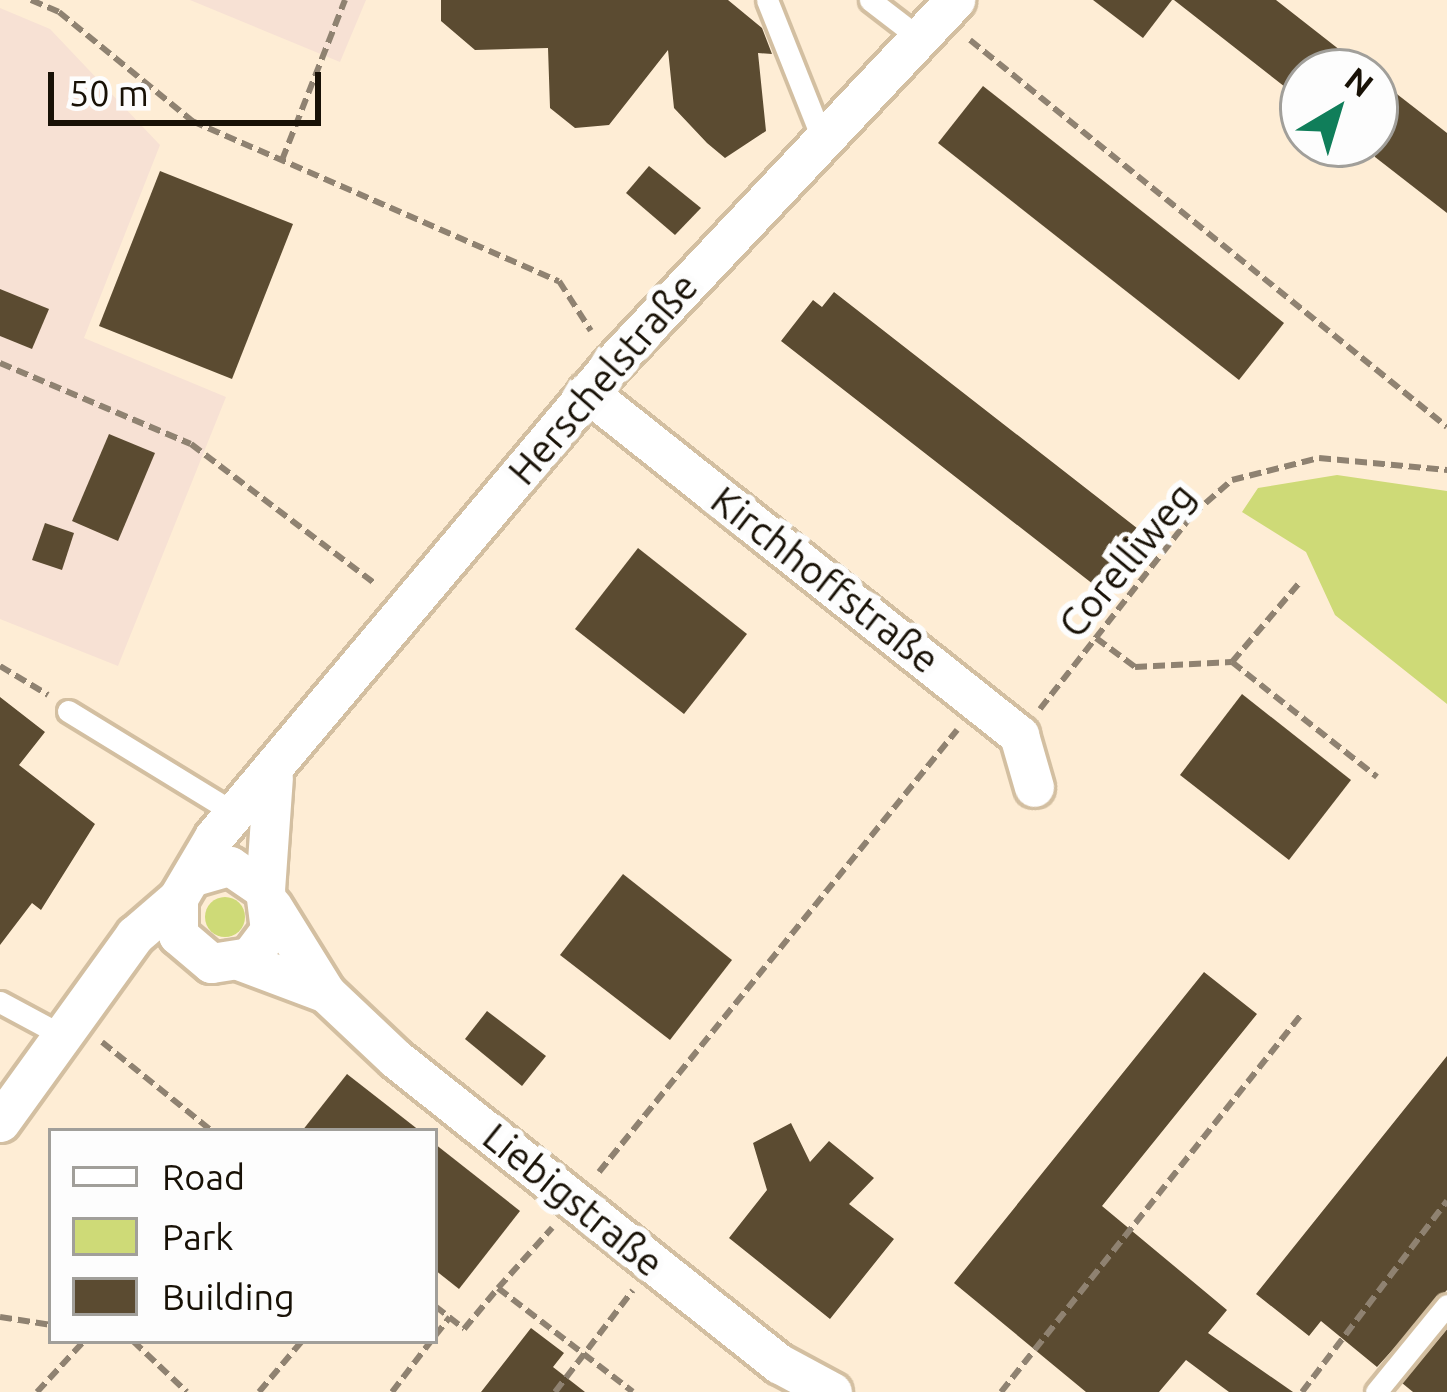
<!DOCTYPE html>
<meta charset="utf-8">
<style>
body{margin:0}
#map{position:relative;width:1447px;height:1392px;overflow:hidden;background:#feedd5;font-family:Ubuntu,sans-serif}
div>[style]{position:absolute}
.education>*{inset:0;background:#f7e1d4}
.green>*{inset:0;background:#ceda77}
.round{border-radius:50%}
.building>*{inset:0;background:#5b4b31}
.path>*{height:6px;margin-top:-3px;transform-origin:0;background:repeating-linear-gradient(90deg,#8f8271 0 12px,transparent 0 18px)}
.roads{filter:drop-shadow(3px 0 #d3bfa1) drop-shadow(-3px 0 #d3bfa1) drop-shadow(0 3px #d3bfa1) drop-shadow(0 -3px #d3bfa1)}
.lane>*{height:21px;margin:-10.5px;padding:0 10.5px;transform-origin:10.5px;border-radius:10.5px;background:#fff}
.street>*{height:39px;margin:-19.5px;padding:0 19.5px;transform-origin:19.5px;border-radius:19.5px;background:#fff}
span{translate:-50% -50%;white-space:nowrap;text-align:center;line-height:1.15;-webkit-text-stroke:12px #fdfdfd;paint-order:stroke}
.street-label{font-size:39px;color:#181106}
.legend{position:absolute;left:48px;top:1128px;width:390px;height:216px;box-sizing:border-box;background:#fdfdfd;border:3px solid #a19f9a;margin:0;padding:15px 21px;list-style:none;font-size:36px;color:#181106}
.legend li{display:flex;align-items:center;gap:24px;height:60px}
.legend b{width:60px;border:3px solid #a19f9a}
.north{position:absolute;left:1279px;top:48px;width:120px;height:120px;box-sizing:border-box;background:#fdfdfd;border:3px solid #a19f9a;border-radius:50%;rotate:38deg;font-size:33px;font-weight:700;line-height:48px;text-align:center;color:#181106}
.north::after{content:'';display:block;margin:auto;width:42px;height:54px;background:#107e5a;clip-path:polygon(50% 0,100% 100%,50% 72%,0 100%)}
.scale{position:absolute;left:48px;top:72px;width:273px;height:54px;box-sizing:border-box;border:6px solid #181106;border-top:0;padding-left:15px;font-size:36px;line-height:42px;white-space:nowrap;color:#181106;-webkit-text-stroke:9px #fdfdfd;paint-order:stroke}
</style>
<div id="map">
<div class="education">
<i style="clip-path:polygon(190px 0,366px 0,340px 62px)"></i>
<i style="clip-path:polygon(0 8px,50px 29px,160px 145px,84px 338px,226px 397px,118px 666px,0 619px)"></i>
</div>
<div class="green">
<i style="clip-path:polygon(1337px 475px,1447px 491px,1447px 704px,1335px 615px,1306px 552px,1242px 512px,1258px 488px)"></i>
<i class="round" style="left:205px;top:897px;width:40px;height:40px"></i>
</div>
<div class="building">
<i style="clip-path:polygon(441px 0,728px 0,762px 28px,772px 54px,758px 53px,766px 131px,725px 158px,707px 143px,674px 108px,668px 50px,609px 125px,575px 128px,550px 108px,548px 48px,475px 50px,441px 21px)"></i>
<i style="clip-path:polygon(1093px 0,1172px 0,1143px 38px)"></i>
<i style="clip-path:polygon(1174px 0,1276px 0,1368px 72px,1303px 72px,1303px 101px)"></i>
<i style="clip-path:polygon(1375px 77px,1447px 133px,1447px 213px,1375px 157px)"></i>
<i style="clip-path:polygon(983px 86px,1284px 323px,1239px 380px,938px 143px)"></i>
<i style="clip-path:polygon(649px 166px,701px 208px,675px 235px,626px 193px)"></i>
<i style="clip-path:polygon(160px 171px,293px 224px,232px 379px,99px 326px)"></i>
<i style="clip-path:polygon(0 289px,49px 309px,32px 349px,0 336px)"></i>
<i style="clip-path:polygon(834px 292px,1142px 532px,1098px 588px,781px 341px,813px 300px,822px 307px)"></i>
<i style="clip-path:polygon(109px 434px,155px 453px,118px 541px,72px 521px)"></i>
<i style="clip-path:polygon(45px 523px,74px 533px,62px 570px,32px 560px)"></i>
<i style="clip-path:polygon(638px 548px,747px 634px,684px 714px,575px 629px)"></i>
<i style="clip-path:polygon(1242px 694px,1351px 780px,1289px 860px,1180px 775px)"></i>
<i style="clip-path:polygon(0 697px,45px 732px,19px 765px,95px 824px,41px 910px,32px 903px,0 945px)"></i>
<i style="clip-path:polygon(623px 874px,732px 960px,670px 1040px,560px 955px)"></i>
<i style="clip-path:polygon(1204px 972px,1257px 1014px,1102px 1206px,1227px 1310px,1208px 1333px,1293px 1392px,1229px 1392px,1186px 1360px,1159px 1392px,1086px 1392px,954px 1283px)"></i>
<i style="clip-path:polygon(487px 1011px,546px 1056px,522px 1086px,465px 1039px)"></i>
<i style="clip-path:polygon(1447px 1056px,1447px 1290px,1377px 1367px,1321px 1321px,1309px 1336px,1256px 1294px)"></i>
<i style="clip-path:polygon(347px 1074px,420px 1131px,302px 1131px)"></i>
<i style="clip-path:polygon(791px 1123px,810px 1162px,829px 1141px,874px 1178px,849px 1204px,894px 1239px,830px 1319px,729px 1238px,767px 1190px,753px 1143px)"></i>
<i style="clip-path:polygon(435px 1144px,520px 1211px,459px 1289px,435px 1270px)"></i>
<i style="clip-path:polygon(531px 1328px,564px 1353px,553px 1367px,585px 1392px,481px 1392px)"></i>
<i style="clip-path:polygon(1447px 1329px,1447px 1392px,1413px 1392px,1402px 1383px)"></i>
</div>
<div class="path">
<i style="left:31px;top:0;width:30px;rotate:23deg"></i>
<i style="left:59px;top:12px;width:172px;rotate:39.3deg"></i>
<i style="left:192px;top:121px;width:400px;rotate:23.6deg"></i>
<i style="left:559px;top:281px;width:59px;rotate:57.4deg"></i>
<i style="left:970px;top:40px;width:614px;rotate:39.05deg"></i>
<i style="left:282px;top:160px;width:172px;rotate:-68.5deg"></i>
<i style="left:0;top:363px;width:207px;rotate:23deg"></i>
<i style="left:191px;top:444px;width:233px;rotate:37.2deg"></i>
<i style="left:1096px;top:638px;width:49px;rotate:36.6deg"></i>
<i style="left:1135px;top:667px;width:97px;rotate:-3deg"></i>
<i style="left:1232px;top:662px;width:185px;rotate:38.4deg"></i>
<i style="left:1232px;top:662px;width:105px;rotate:-49.6deg"></i>
<i style="left:0;top:666px;width:56px;rotate:31.1deg"></i>
<i style="left:1040px;top:709px;width:246px;rotate:-51.9deg"></i>
<i style="left:1192px;top:515px;width:53px;rotate:-41.2deg"></i>
<i style="left:1232px;top:480px;width:90px;rotate:-14.2deg"></i>
<i style="left:1319px;top:458px;width:129px;rotate:5.4deg"></i>
<i style="left:102px;top:1042px;width:141px;rotate:39deg"></i>
<i style="left:599px;top:1172px;width:569px;rotate:-50.99deg"></i>
<i style="left:498px;top:1288px;width:81px;rotate:-48deg"></i>
<i style="left:435px;top:1306px;width:37px;rotate:38deg"></i>
<i style="left:464px;top:1329px;width:53px;rotate:-50.3deg"></i>
<i style="left:498px;top:1288px;width:170px;rotate:37.6deg"></i>
<i style="left:0;top:1317px;width:52px;rotate:8.9deg"></i>
<i style="left:435px;top:1336px;width:24px;rotate:-52deg"></i>
<i style="left:133px;top:1341px;width:74px;rotate:43.4deg"></i>
<i style="left:37px;top:1392px;width:69px;rotate:-47.3deg"></i>
<i style="left:259px;top:1392px;width:67px;rotate:-49.9deg"></i>
<i style="left:392px;top:1392px;width:64px;rotate:-52.6deg"></i>
<i style="left:555px;top:1392px;width:128px;rotate:-52.6deg"></i>
<i style="left:1001px;top:1392px;width:484px;rotate:-51.5deg"></i>
<i style="left:1302px;top:1392px;width:240px;rotate:-52.8deg"></i>
</div>
<div class="roads">
<div class="lane">
<i style="left:767px;top:0;width:146px;rotate:68.3deg"></i>
<i style="left:870px;top:0;width:61px;rotate:37.6deg"></i>
<i style="left:68px;top:711px;width:203px;rotate:31.5deg"></i>
<i style="left:0;top:1002px;width:74px;rotate:28.3deg"></i>
<i style="left:1376px;top:1392px;width:112px;rotate:-50.8deg"></i>
</div>
<div class="street">
<i style="left:587px;top:392px;width:552px;rotate:38.45deg"></i>
<i style="left:1019px;top:735px;width:54px;rotate:73.9deg"></i>
<i style="left:194px;top:876px;width:37px;rotate:-16deg"></i>
<i style="left:230px;top:866px;width:42px;rotate:34.4deg"></i>
<i style="left:265px;top:890px;width:40px;rotate:82.9deg"></i>
<i style="left:270px;top:930px;width:34px;rotate:127deg"></i>
<i style="left:250px;top:957px;width:39px;rotate:171deg"></i>
<i style="left:211px;top:963px;width:43px;rotate:-139.7deg"></i>
<i style="left:178px;top:935px;width:37px;rotate:-90deg"></i>
<i style="left:178px;top:898px;width:71px;rotate:-59.5deg"></i>
<i style="left:214px;top:837px;width:617px;rotate:-49.93deg"></i>
<i style="left:611px;top:365px;width:502px;rotate:-46.7deg"></i>
<i style="left:265px;top:890px;width:113px;rotate:-86deg"></i>
<i style="left:272px;top:906px;width:102px;rotate:58.2deg"></i>
<i style="left:326px;top:993px;width:96px;rotate:43.3deg"></i>
<i style="left:396px;top:1059px;width:490px;rotate:38.5deg"></i>
<i style="left:780px;top:1364px;width:59px;rotate:28.3deg"></i>
<i style="left:241px;top:961px;width:91px;rotate:20.6deg"></i>
<i style="left:0;top:1122px;width:231px;rotate:-54.2deg"></i>
<i style="left:135px;top:935px;width:57px;rotate:-40.7deg"></i>
</div>
</div>
<div class="street-label">
<span style="left:603px;top:379px;rotate:-49deg">Herschelstraße</span>
<span style="left:1127px;top:560px;rotate:-50deg">Corelliweg</span>
<span style="left:825px;top:580px;rotate:38deg">Kirchhoffstraße</span>
<span style="left:573px;top:1200px;rotate:39deg">Liebigstraße</span>
</div>
<ul class="legend">
<li><b style="height:15px;background:#fff"></b>Road</li>
<li><b style="height:33px;background:#ceda77"></b>Park</li>
<li><b style="height:33px;background:#5b4b31"></b>Building</li>
</ul>
<div class="north">N</div>
<div class="scale">50 m</div>
</div>
